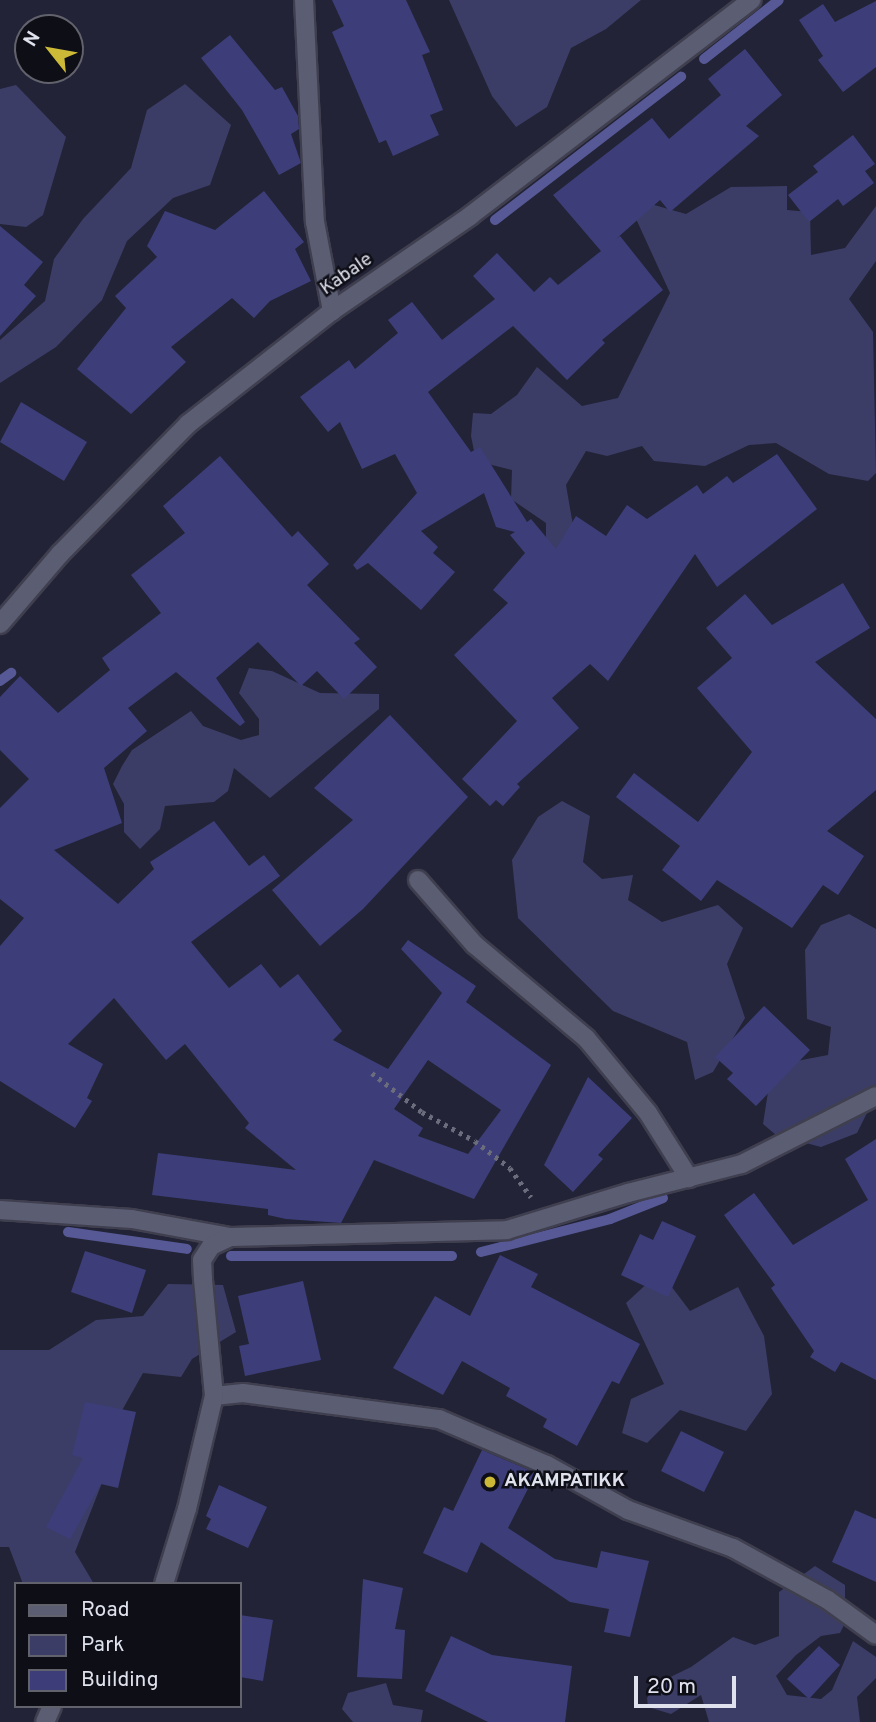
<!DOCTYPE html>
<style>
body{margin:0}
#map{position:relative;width:876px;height:1722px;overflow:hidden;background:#222336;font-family:Overpass,sans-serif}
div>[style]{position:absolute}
.green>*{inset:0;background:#3b3d66}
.stream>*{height:10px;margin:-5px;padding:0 5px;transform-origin:5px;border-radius:5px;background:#575997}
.building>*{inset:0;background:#3d3e79}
.path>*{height:4.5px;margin-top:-2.25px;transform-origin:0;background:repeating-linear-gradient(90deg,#6b6c7c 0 3.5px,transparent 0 8.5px)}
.roads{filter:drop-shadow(2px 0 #3f3f4f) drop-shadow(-2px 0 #3f3f4f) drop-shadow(0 2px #3f3f4f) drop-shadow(0 -2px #3f3f4f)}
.minor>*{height:18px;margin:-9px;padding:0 9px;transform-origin:9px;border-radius:9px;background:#5b5d73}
.tertiary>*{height:18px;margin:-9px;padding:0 9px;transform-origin:9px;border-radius:9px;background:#5b5d73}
.dots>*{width:19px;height:19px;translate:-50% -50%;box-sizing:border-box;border:4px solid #0d0e16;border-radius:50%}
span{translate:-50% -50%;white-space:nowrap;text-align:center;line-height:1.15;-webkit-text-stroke:5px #0d0e16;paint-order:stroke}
.street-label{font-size:19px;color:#dfe1ed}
.poi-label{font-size:19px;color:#dfe1ed;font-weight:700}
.left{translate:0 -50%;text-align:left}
.legend{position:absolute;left:14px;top:1582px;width:228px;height:126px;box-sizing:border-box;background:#0d0e16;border:2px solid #61626c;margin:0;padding:9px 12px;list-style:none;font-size:21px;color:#dfe1ed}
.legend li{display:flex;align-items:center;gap:14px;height:35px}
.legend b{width:35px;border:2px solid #61626c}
.north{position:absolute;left:14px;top:14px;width:70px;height:70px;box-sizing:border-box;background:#0d0e16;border:2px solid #61626c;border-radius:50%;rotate:301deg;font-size:19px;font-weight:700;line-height:28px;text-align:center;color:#dfe1ed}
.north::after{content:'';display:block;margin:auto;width:24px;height:32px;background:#ccb938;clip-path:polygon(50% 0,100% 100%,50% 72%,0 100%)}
.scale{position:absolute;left:634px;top:1676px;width:102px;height:32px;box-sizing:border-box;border:4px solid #dfe1ed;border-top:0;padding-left:9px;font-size:21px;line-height:24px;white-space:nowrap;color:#dfe1ed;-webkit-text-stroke:5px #0d0e16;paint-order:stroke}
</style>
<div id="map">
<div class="green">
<i style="clip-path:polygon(449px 0,641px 0,606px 29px,571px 48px,547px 107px,516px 127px,492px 96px)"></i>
<i style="clip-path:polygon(185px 84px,231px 125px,210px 185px,173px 198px,127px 241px,102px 300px,56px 347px,0 383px,0 340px,45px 301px,54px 259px,83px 219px,131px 168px,147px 110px)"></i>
<i style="clip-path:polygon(16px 85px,66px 137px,43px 215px,26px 227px,0 224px,0 89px)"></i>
<i style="clip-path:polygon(787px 186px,787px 210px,810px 212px,811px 255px,845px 248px,876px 206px,876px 261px,849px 299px,873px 332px,876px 473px,868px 481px,829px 474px,776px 443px,749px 445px,705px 466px,654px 461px,642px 446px,607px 456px,586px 451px,566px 485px,575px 537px,555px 550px,546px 542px,546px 523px,511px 499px,512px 470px,476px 461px,471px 436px,473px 413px,491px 414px,517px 395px,537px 367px,582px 406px,618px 398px,670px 293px,626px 197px,686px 214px,731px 187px)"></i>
<i style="clip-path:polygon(249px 668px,272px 671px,320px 693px,379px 694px,379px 709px,270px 798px,234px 768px,228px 791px,214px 802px,165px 806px,160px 829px,140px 849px,124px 832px,124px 804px,113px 784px,122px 766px,132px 750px,191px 711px,203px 726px,241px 740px,259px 735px,259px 719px,239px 693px)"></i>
<i style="clip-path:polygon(562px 801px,590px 816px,583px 862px,602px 879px,633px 875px,628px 900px,662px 922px,718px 905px,743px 928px,727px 964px,745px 1018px,713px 1072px,695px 1080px,687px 1042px,613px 1011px,518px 918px,512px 860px,538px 817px)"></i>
<i style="clip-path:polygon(849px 914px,876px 929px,876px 1095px,857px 1133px,821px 1147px,776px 1135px,763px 1124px,770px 1079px,786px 1063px,828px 1055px,831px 1027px,807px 1019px,805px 950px,821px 925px)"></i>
<i style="clip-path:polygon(653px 1278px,665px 1278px,690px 1311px,738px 1287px,764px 1336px,772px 1394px,746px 1431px,680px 1410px,647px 1443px,622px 1433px,631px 1399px,664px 1384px,626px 1303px)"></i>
<i style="clip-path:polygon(168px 1284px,223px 1285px,236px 1332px,192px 1359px,181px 1377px,143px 1373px,120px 1414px,105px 1475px,75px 1552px,94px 1584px,23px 1584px,9px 1547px,0 1547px,0 1350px,49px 1350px,96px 1320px,143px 1316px)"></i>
<i style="clip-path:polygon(815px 1566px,845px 1585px,845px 1623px,840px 1633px,821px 1636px,796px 1655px,776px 1676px,787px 1695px,821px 1699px,832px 1690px,853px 1641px,876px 1657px,876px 1678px,857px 1697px,860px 1722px,709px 1722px,701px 1695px,671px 1714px,648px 1707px,647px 1698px,656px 1684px,691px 1667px,733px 1637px,755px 1645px,779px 1636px,779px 1592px)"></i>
<i style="clip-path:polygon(386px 1683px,393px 1705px,423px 1710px,421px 1722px,353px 1722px,342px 1709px,348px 1693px)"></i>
</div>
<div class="stream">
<i style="left:704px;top:59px;width:95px;rotate:-38.2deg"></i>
<i style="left:495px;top:220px;width:235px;rotate:-37.6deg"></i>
<i style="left:0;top:681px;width:14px;rotate:-36deg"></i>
<i style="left:68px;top:1232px;width:120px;rotate:8.1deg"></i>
<i style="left:481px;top:1252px;width:133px;rotate:-14.3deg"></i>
<i style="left:610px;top:1219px;width:57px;rotate:-21.6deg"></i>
<i style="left:231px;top:1256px;width:221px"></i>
</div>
<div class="building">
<i style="clip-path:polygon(332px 0,406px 0,430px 52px,422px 55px,443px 110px,430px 115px,439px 135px,393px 156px,386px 140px,379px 143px,332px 32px,344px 26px)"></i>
<i style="clip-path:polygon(876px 1px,876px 67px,843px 92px,818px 60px,823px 56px,799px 20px,823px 4px,835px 22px)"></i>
<i style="clip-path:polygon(230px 35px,275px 90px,282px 87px,298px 116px,299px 129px,291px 134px,301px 163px,279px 175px,242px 110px,201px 58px)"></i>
<i style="clip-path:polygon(745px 49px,782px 95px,746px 126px,759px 136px,670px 212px,660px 200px,616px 239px,620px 236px,663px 290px,602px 340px,605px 343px,567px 380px,513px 326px,428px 392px,471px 452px,480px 447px,527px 522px,531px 519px,556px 549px,576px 516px,606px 536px,627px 505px,647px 519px,697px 485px,703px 494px,727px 476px,733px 483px,777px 454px,817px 509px,717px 587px,695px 554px,608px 681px,590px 664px,552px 698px,579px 728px,517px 784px,520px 787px,503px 806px,496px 800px,490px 806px,462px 779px,517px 721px,454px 655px,508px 603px,493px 590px,525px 553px,510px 535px,515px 532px,496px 527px,484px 493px,421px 531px,438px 547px,433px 553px,455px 572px,421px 610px,368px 563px,357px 570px,353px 565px,417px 493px,395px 454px,362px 469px,340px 422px,328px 432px,300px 397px,349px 360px,355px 369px,398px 333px,388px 320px,412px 302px,442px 340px,495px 299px,473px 276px,497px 253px,534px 292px,550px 277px,558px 285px,601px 251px,553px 195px,652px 118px,669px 139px,721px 95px,708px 79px)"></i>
<i style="clip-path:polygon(853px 135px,875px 164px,865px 171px,874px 183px,843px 206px,838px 199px,809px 222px,788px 195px,818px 172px,813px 166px)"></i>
<i style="clip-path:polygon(264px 191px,304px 242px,295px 249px,311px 281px,270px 301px,254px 318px,232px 298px,171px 347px,186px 362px,131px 414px,77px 369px,126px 308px,115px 296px,157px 257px,147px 246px,165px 211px,215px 230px)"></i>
<i style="clip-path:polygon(0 226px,43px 262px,24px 285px,36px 296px,0 336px)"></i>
<i style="clip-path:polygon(21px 402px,87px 442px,64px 481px,0 442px)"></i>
<i style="clip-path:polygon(evenodd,220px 456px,292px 537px,298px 531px,329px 564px,307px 585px,360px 639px,354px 643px,377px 667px,344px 699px,317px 671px,301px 686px,258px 642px,216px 678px,245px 722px,240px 726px,176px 672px,128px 708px,147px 731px,104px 768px,122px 823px,54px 850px,118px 904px,154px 869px,150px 862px,214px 821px,249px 866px,264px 855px,280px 876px,191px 942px,229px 988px,261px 964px,280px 988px,298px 974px,342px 1031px,333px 1040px,388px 1069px,442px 993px,401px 949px,408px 940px,476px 986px,466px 1002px,551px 1065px,474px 1199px,374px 1160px,341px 1223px,286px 1219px,268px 1215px,268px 1209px,152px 1195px,158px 1153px,296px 1170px,245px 1128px,249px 1123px,185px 1044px,166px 1060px,114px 998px,68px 1044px,103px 1064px,87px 1098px,92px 1101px,75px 1128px,0 1081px,0 946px,24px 918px,0 899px,0 808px,29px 779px,0 750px,0 697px,20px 676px,58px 713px,110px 670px,102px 658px,161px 613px,131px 575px,185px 533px,163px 506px,220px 456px,428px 1060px,501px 1110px,468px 1154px,418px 1136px,423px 1128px,394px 1109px,428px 1060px)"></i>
<i style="clip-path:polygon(843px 583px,870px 628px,815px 662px,876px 719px,876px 790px,827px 831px,864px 856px,838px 895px,823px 885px,792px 928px,717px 880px,701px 901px,662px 870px,680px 846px,616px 797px,634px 773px,698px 822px,752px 752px,697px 688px,732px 658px,706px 628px,745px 594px,772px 625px)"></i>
<i style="clip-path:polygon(390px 715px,468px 797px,363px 909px,320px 946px,272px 890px,353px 820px,314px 788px)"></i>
<i style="clip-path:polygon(764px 1006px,810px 1050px,756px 1106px,727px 1079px,733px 1073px,715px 1057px)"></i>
<i style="clip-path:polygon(588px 1077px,632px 1118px,598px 1155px,603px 1159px,573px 1192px,544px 1165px)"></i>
<i style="clip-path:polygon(876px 1139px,876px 1380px,841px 1362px,835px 1372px,810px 1357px,814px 1351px,771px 1288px,775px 1285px,724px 1215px,754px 1193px,793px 1245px,868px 1200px,845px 1159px)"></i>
<i style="clip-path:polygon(662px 1221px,696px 1236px,668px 1297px,621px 1275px,640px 1234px,653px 1240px)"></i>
<i style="clip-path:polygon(85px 1251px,146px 1270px,132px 1313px,71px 1292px)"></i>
<i style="clip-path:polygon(500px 1255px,538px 1274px,531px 1287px,640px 1344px,619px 1384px,612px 1381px,577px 1446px,543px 1427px,547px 1419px,506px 1396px,510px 1388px,462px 1361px,443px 1395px,393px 1368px,435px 1296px,470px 1316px)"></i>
<i style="clip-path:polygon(303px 1281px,321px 1360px,245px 1376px,239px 1346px,249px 1344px,238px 1296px)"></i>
<i style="clip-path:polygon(85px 1402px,136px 1412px,118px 1488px,101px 1484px,70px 1539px,46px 1527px,83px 1458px,72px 1455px)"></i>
<i style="clip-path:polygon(681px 1431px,724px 1452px,704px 1492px,661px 1471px)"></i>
<i style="clip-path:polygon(482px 1450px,536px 1473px,508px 1528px,555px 1559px,597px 1568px,601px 1551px,649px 1561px,630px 1637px,604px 1632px,609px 1609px,570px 1602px,481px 1542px,467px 1573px,423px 1553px,444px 1507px,453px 1511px)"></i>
<i style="clip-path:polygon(219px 1485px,267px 1507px,248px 1548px,206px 1529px,211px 1519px,206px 1516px)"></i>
<i style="clip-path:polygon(855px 1510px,876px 1519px,876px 1582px,832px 1562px)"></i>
<i style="clip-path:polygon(363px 1579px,403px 1588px,395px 1629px,405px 1630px,402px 1679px,357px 1677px)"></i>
<i style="clip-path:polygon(240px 1615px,273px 1620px,263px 1681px,240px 1677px)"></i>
<i style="clip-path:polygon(451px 1636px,492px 1655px,572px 1666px,565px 1722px,488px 1722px,425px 1691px)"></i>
<i style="clip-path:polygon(819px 1646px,840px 1665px,809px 1699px,787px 1679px)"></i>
</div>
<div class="path">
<i style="left:372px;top:1073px;width:63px;rotate:38deg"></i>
<i style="left:422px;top:1112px;width:60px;rotate:28.7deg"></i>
<i style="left:475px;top:1141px;width:44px;rotate:37.6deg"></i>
<i style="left:510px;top:1168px;width:36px;rotate:54deg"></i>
</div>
<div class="roads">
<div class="minor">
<i style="left:304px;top:0;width:222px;rotate:87.2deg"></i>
<i style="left:315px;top:222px;width:91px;rotate:79.2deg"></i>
<i style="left:418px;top:880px;width:86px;rotate:48.8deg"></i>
<i style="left:475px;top:945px;width:145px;rotate:40deg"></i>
<i style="left:586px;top:1038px;width:97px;rotate:50.4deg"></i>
<i style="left:648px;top:1113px;width:77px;rotate:57.8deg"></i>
<i style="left:0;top:1210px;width:132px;rotate:3.9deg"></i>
<i style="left:132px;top:1219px;width:100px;rotate:10.4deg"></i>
<i style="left:214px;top:1396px;width:29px;rotate:-6deg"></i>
<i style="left:243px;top:1393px;width:198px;rotate:7.6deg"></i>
<i style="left:439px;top:1419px;width:117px;rotate:23.1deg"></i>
<i style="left:547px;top:1465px;width:93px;rotate:29.1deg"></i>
<i style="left:628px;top:1510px;width:112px;rotate:19.9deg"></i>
<i style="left:733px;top:1548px;width:108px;rotate:28.7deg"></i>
<i style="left:828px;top:1600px;width:59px;rotate:36.1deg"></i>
<i style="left:164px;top:1584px;width:78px;rotate:-73deg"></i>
<i style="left:187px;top:1509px;width:116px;rotate:-76.6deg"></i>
<i style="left:214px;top:1396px;width:118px;rotate:-95.4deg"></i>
<i style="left:203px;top:1279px;width:19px;rotate:-93deg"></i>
<i style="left:202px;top:1260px;width:17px;rotate:-57deg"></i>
<i style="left:211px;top:1246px;width:21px;rotate:-25deg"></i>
<i style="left:230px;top:1237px;width:277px;rotate:-1.4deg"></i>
<i style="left:507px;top:1230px;width:127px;rotate:-17deg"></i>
<i style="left:628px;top:1193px;width:118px;rotate:-14.3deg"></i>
<i style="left:742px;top:1164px;width:150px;rotate:-26.9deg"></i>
<i style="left:45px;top:1722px;width:17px;rotate:-66deg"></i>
</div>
<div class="tertiary">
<i style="left:0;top:624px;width:92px;rotate:-49.4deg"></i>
<i style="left:60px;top:554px;width:182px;rotate:-45.4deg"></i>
<i style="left:188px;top:424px;width:183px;rotate:-38.1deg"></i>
<i style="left:332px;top:311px;width:168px;rotate:-34.5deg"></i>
<i style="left:470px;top:216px;width:355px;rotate:-37.5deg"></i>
</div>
</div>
<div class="dots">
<i style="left:490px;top:1482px;background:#ccb938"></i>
</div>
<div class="street-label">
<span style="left:347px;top:275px;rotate:-35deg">Kabale</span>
</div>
<div class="poi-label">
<span class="left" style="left:504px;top:1482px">AKAMPATIKK</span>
</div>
<ul class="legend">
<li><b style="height:9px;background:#5b5d73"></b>Road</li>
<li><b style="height:19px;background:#3b3d66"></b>Park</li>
<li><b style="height:19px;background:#3d3e79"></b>Building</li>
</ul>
<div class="north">N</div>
<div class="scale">20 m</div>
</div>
